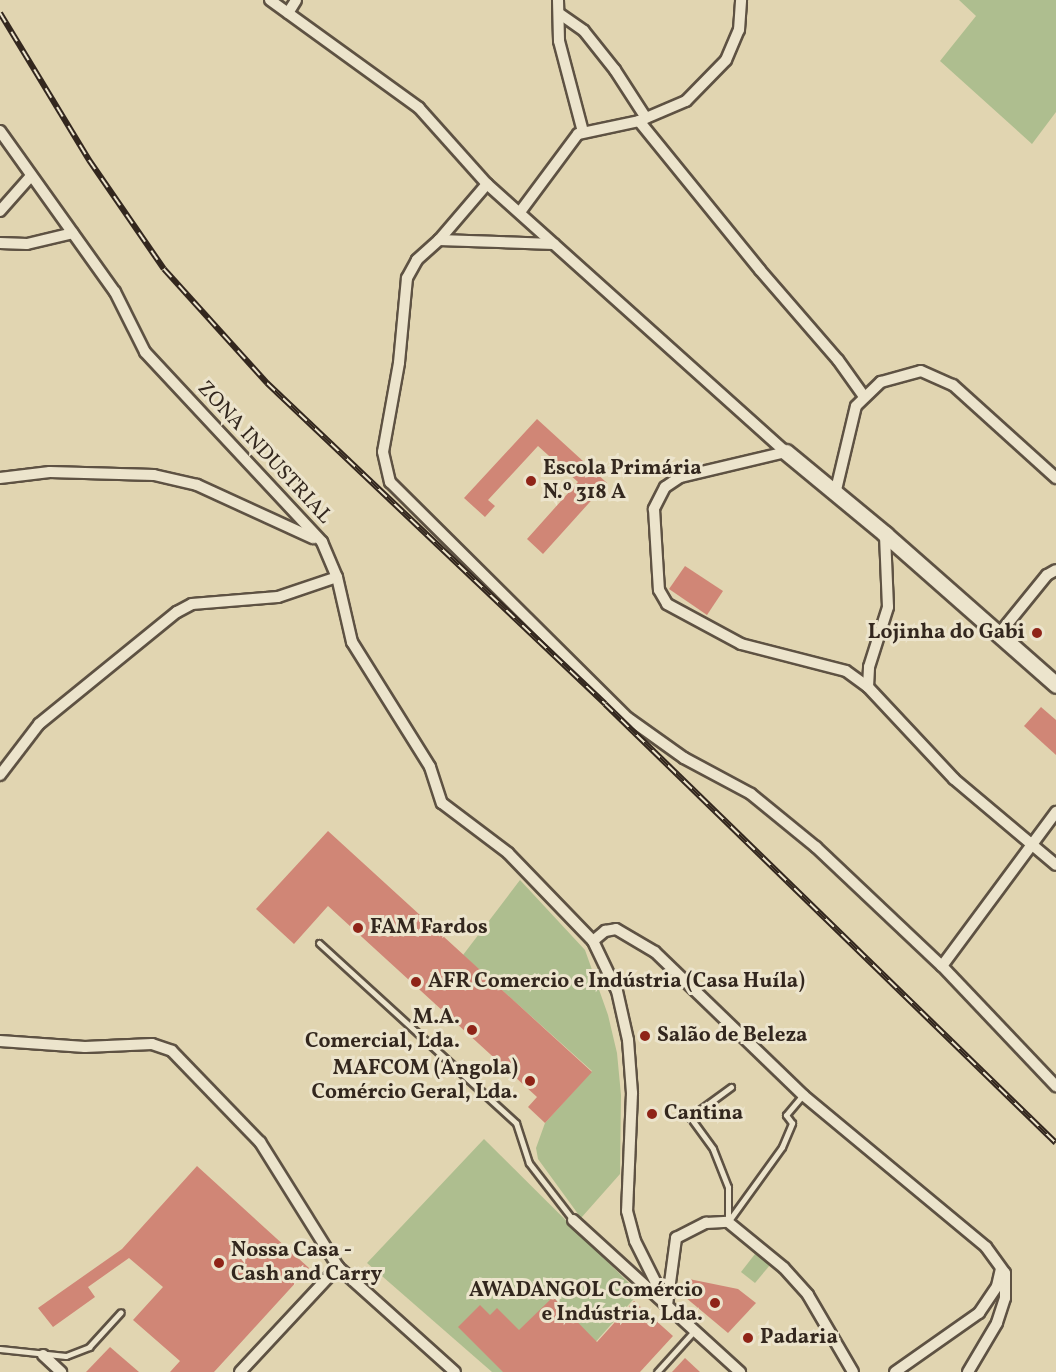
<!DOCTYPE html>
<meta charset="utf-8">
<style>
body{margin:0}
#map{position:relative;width:1056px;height:1372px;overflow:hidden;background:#e1d5b1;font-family:Vollkorn,serif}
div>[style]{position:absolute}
.green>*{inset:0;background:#aebe8f}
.building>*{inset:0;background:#d08676}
.roads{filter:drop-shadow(2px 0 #5e5243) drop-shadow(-2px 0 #5e5243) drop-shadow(0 2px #5e5243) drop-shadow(0 -2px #5e5243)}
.lane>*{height:5px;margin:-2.5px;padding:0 2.5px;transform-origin:2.5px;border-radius:2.5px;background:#ece4cc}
.street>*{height:10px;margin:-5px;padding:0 5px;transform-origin:5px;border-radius:5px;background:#ece4cc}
.secondary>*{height:15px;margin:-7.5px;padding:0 7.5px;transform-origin:7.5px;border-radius:7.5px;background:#ece4cc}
.rail>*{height:6px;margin-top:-3px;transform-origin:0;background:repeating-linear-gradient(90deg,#ece4cc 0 11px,#33271e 0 22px);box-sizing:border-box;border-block:2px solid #33271e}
.dots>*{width:16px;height:16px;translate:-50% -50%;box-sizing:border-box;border:3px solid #ece4cc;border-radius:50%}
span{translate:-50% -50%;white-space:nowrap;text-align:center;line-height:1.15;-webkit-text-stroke:6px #ece4cc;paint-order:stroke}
.street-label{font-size:21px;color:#33271e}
.poi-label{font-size:21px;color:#33271e;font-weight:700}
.left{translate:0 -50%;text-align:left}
.right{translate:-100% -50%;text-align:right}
</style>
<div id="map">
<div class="green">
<i style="clip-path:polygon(959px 0,1056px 0,1056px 112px,1032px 144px,940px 61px,976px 16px)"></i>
<i style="clip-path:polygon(520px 880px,585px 950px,608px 1015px,617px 1053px,621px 1095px,620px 1174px,581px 1218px,538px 1159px,536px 1148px,545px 1123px,592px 1071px,463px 955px)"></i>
<i style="clip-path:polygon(484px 1139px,639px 1293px,569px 1372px,492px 1372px,367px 1263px)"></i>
<i style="clip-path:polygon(755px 1254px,770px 1265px,755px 1283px,741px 1272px)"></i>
</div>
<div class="building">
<i style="clip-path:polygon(537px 419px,607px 483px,543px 554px,527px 539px,578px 482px,538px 446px,488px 500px,495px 506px,485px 517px,464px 498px)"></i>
<i style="clip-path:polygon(685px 566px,723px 591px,707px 615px,669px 589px)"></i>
<i style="clip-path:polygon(1041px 707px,1056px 720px,1056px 755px,1024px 726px)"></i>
<i style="clip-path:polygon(328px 831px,592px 1072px,545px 1123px,528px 1107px,537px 1097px,328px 906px,294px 944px,256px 909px)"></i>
<i style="clip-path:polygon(197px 1166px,309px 1268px,214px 1372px,170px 1372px,180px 1361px,133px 1320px,163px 1287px,129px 1258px,88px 1287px,95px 1297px,53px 1327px,38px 1308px,122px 1249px)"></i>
<i style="clip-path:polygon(689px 1279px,738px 1289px,756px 1303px,728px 1333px,679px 1292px)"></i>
<i style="clip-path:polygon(553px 1297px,597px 1342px,634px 1301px,673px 1336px,640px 1372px,503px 1372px,458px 1327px,480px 1305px,490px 1315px,497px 1308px,519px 1330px)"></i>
<i style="clip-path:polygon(110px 1347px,139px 1372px,86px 1372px)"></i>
<i style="clip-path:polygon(685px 1358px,700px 1372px,672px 1372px)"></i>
</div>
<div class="roads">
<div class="lane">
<i style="left:319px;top:943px;width:267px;rotate:42.4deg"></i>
<i style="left:516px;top:1123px;width:42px;rotate:72deg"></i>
<i style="left:529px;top:1163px;width:72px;rotate:52.3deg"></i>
<i style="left:731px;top:1087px;width:51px;rotate:143.8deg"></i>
<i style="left:690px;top:1117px;width:39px;rotate:54deg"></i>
<i style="left:713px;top:1149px;width:41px;rotate:68.5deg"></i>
<i style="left:728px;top:1187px;width:35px;rotate:90deg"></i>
<i style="left:728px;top:1222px;width:92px;rotate:-54.2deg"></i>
<i style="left:782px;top:1147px;width:26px;rotate:-67deg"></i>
<i style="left:792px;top:1123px;width:10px;rotate:-127deg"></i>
<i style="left:786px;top:1115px;width:26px;rotate:-50deg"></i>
<i style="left:0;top:1349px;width:66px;rotate:6.1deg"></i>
<i style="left:66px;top:1356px;width:25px;rotate:-21deg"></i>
<i style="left:89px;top:1347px;width:47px;rotate:-47.6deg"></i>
<i style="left:657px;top:1372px;width:57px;rotate:-47.9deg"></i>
</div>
<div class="street">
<i style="left:270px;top:0;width:184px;rotate:35.9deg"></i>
<i style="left:419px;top:108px;width:102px;rotate:48.2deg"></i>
<i style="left:487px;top:184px;width:402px;rotate:41.9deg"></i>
<i style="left:558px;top:0;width:41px;rotate:88.6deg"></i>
<i style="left:559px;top:41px;width:94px;rotate:75.2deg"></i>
<i style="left:288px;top:13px;width:15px;rotate:-58deg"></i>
<i style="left:560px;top:14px;width:29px;rotate:35deg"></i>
<i style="left:584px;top:31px;width:50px;rotate:51.5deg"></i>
<i style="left:615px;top:70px;width:57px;rotate:57.1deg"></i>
<i style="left:639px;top:121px;width:51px;rotate:-23.1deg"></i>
<i style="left:686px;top:101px;width:57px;rotate:-45.7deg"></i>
<i style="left:726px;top:60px;width:33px;rotate:-67deg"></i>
<i style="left:739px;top:30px;width:30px;rotate:-86deg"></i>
<i style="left:0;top:131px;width:198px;rotate:54.5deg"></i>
<i style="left:115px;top:292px;width:67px;rotate:63.4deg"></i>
<i style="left:145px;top:352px;width:260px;rotate:47deg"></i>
<i style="left:322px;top:542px;width:38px;rotate:67deg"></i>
<i style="left:337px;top:577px;width:67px;rotate:77deg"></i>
<i style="left:352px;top:642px;width:147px;rotate:58deg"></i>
<i style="left:430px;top:767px;width:38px;rotate:72deg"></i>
<i style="left:442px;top:803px;width:83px;rotate:37.1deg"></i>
<i style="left:508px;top:853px;width:122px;rotate:46deg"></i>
<i style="left:593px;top:941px;width:55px;rotate:64.4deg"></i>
<i style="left:617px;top:991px;width:50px;rotate:77.3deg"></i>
<i style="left:628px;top:1040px;width:53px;rotate:85.7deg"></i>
<i style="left:632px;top:1093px;width:118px;rotate:92.4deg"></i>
<i style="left:627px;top:1211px;width:31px;rotate:75deg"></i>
<i style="left:635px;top:1241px;width:72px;rotate:63.4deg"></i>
<i style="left:487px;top:184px;width:74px;rotate:130.6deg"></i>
<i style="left:439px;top:240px;width:30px;rotate:138deg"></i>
<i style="left:417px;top:260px;width:21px;rotate:119deg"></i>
<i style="left:407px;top:278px;width:85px;rotate:95.4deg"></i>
<i style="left:399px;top:363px;width:90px;rotate:100.2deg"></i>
<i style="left:383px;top:452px;width:31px;rotate:77deg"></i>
<i style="left:390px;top:482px;width:335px;rotate:44.8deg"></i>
<i style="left:628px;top:718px;width:69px;rotate:35.5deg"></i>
<i style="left:684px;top:758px;width:76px;rotate:28.2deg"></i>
<i style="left:751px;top:794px;width:84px;rotate:39.2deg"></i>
<i style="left:816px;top:847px;width:173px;rotate:43.4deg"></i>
<i style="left:942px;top:966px;width:166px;rotate:46.5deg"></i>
<i style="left:0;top:211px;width:47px;rotate:-48.5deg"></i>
<i style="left:520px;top:212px;width:97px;rotate:-53.4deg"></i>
<i style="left:578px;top:134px;width:62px;rotate:-12deg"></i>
<i style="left:639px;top:121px;width:192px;rotate:50.9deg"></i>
<i style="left:760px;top:270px;width:119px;rotate:49.1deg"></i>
<i style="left:838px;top:360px;width:43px;rotate:54.5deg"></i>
<i style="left:439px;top:240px;width:115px;rotate:2deg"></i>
<i style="left:0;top:243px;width:27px;rotate:2deg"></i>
<i style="left:27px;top:244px;width:47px;rotate:-13.4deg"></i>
<i style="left:786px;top:452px;width:109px;rotate:166.7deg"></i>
<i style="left:680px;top:477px;width:18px;rotate:146deg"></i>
<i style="left:665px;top:487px;width:25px;rotate:117deg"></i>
<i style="left:654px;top:509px;width:81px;rotate:86.5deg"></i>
<i style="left:659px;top:590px;width:16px;rotate:60deg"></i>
<i style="left:667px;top:604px;width:84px;rotate:28.4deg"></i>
<i style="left:741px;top:644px;width:108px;rotate:14.4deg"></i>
<i style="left:846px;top:671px;width:27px;rotate:36deg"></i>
<i style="left:868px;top:687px;width:126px;rotate:46.9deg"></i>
<i style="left:954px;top:779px;width:133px;rotate:40.1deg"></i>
<i style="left:0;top:478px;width:50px;rotate:-6.8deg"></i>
<i style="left:50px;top:472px;width:104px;rotate:1.7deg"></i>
<i style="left:154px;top:475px;width:44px;rotate:13.1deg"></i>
<i style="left:197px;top:485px;width:128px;rotate:24.6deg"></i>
<i style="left:835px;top:494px;width:90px;rotate:-76.6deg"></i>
<i style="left:856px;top:406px;width:35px;rotate:-44deg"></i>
<i style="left:881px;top:382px;width:41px;rotate:-15.4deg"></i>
<i style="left:921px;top:371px;width:35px;rotate:24deg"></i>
<i style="left:953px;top:385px;width:139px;rotate:42.1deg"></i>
<i style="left:999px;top:634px;width:76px;rotate:-50.9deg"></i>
<i style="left:1047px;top:575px;width:10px;rotate:-29deg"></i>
<i style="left:868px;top:687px;width:20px;rotate:-87deg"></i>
<i style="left:869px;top:667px;width:63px;rotate:-72.4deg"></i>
<i style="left:888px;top:607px;width:73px;rotate:-92.4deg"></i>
<i style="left:0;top:775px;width:64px;rotate:-52.6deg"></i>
<i style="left:39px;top:724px;width:178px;rotate:-39.1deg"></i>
<i style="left:177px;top:612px;width:17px;rotate:-28deg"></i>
<i style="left:192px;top:604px;width:86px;rotate:-4.7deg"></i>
<i style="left:278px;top:597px;width:62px;rotate:-18.7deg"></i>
<i style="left:593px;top:941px;width:16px;rotate:-40deg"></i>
<i style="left:605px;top:931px;width:11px;rotate:-10deg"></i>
<i style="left:616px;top:929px;width:45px;rotate:30.5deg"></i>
<i style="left:655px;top:952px;width:206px;rotate:44deg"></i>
<i style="left:803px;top:1095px;width:238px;rotate:39.7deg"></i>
<i style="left:986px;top:1247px;width:32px;rotate:54deg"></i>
<i style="left:1005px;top:1273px;width:25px;rotate:90deg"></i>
<i style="left:1005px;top:1298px;width:26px;rotate:108deg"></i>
<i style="left:997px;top:1323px;width:57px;rotate:120.6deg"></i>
<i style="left:942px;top:966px;width:192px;rotate:-53.5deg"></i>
<i style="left:0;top:1041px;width:85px;rotate:4deg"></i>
<i style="left:85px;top:1047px;width:67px;rotate:-2.6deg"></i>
<i style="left:152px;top:1044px;width:21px;rotate:19deg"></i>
<i style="left:172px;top:1051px;width:127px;rotate:46deg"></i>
<i style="left:260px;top:1142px;width:147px;rotate:58deg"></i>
<i style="left:338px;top:1267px;width:157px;rotate:41.9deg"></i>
<i style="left:573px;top:1220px;width:226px;rotate:42.3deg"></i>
<i style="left:667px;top:1305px;width:68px;rotate:-82.3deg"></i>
<i style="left:676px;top:1238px;width:34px;rotate:-27deg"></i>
<i style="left:706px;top:1223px;width:22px;rotate:-3deg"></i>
<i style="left:728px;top:1222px;width:72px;rotate:39.4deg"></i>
<i style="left:784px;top:1268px;width:36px;rotate:48deg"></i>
<i style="left:808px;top:1295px;width:89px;rotate:59.7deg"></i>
<i style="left:43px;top:1355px;width:25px;rotate:43deg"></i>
<i style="left:240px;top:1372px;width:144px;rotate:-47deg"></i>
<i style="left:895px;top:1372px;width:103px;rotate:-35.1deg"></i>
<i style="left:979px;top:1313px;width:32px;rotate:-56deg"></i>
<i style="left:997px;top:1286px;width:17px;rotate:-77deg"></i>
</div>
<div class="secondary">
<i style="left:786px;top:452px;width:129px;rotate:39.6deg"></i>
<i style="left:885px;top:534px;width:228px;rotate:41.4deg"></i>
</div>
</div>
<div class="rail">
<i style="left:0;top:13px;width:172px;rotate:58.8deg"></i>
<i style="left:89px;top:160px;width:132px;rotate:55.5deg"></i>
<i style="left:164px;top:269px;width:154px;rotate:47.9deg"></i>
<i style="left:267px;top:383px;width:466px;rotate:43.5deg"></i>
<i style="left:605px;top:704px;width:629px;rotate:44.23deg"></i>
</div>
<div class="dots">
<i style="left:531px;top:481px;background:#8f2418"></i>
<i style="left:1037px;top:633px;background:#8f2418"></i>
<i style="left:358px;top:928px;background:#8f2418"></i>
<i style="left:416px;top:982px;background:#8f2418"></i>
<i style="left:472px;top:1030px;background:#8f2418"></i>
<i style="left:645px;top:1036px;background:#8f2418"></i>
<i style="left:530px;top:1081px;background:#8f2418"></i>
<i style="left:652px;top:1114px;background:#8f2418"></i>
<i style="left:219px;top:1263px;background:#8f2418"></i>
<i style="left:715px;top:1303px;background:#8f2418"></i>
<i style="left:748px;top:1338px;background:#8f2418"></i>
</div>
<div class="street-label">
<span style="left:264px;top:453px;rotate:47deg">ZONA INDUSTRIAL</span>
</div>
<div class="poi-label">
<span class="left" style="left:543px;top:481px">Escola Primária<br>N.º 318 A</span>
<span class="right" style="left:1025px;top:633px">Lojinha do Gabi</span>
<span class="left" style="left:370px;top:928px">FAM Fardos</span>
<span class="left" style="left:428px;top:982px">AFR Comercio e Indústria (Casa Huíla)</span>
<span class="right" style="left:460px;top:1030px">M.A.<br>Comercial, Lda.</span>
<span class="left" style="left:657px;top:1036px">Salão de Beleza</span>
<span class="right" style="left:518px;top:1081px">MAFCOM (Angola)<br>Comércio Geral, Lda.</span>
<span class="left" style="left:664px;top:1114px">Cantina</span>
<span class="left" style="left:231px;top:1263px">Nossa Casa -<br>Cash and Carry</span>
<span class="right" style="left:703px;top:1303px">AWADANGOL Comércio<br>e Indústria, Lda.</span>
<span class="left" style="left:760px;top:1338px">Padaria</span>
</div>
</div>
